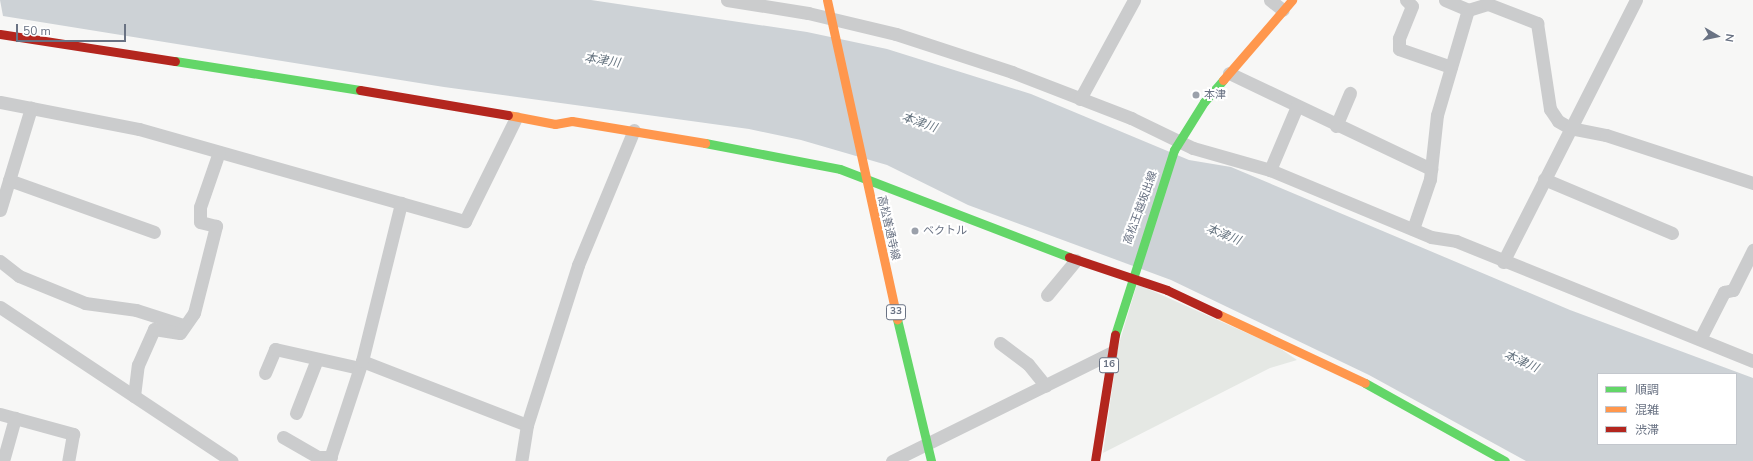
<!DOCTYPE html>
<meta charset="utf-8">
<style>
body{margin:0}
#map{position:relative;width:1753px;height:461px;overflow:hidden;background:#f7f7f6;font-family:"Nunito Sans","Noto Sans JP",sans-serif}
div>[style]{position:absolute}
.green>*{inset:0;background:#e5e8e4}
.water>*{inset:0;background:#cdd2d6}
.street>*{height:13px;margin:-6.5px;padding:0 6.5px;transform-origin:6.5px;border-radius:6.5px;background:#cbcccd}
.fast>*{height:9px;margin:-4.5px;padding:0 4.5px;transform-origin:4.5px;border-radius:4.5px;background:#63d668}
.slow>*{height:9px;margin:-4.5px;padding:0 4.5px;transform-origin:4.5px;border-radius:4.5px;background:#ff974d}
.jam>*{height:9px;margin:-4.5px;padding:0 4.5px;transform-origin:4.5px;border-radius:4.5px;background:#b3261e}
.dots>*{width:11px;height:11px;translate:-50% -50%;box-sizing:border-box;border:2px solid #fff;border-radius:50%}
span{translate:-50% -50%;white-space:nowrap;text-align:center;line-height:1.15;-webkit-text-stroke:4px #fff;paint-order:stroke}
.shield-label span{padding:1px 3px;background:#fff;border:1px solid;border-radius:3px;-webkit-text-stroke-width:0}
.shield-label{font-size:10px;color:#697283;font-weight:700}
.poi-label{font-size:11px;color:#697283}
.left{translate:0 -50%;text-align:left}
.street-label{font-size:11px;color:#697283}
.water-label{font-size:12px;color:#65737f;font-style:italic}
.legend{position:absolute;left:1597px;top:373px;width:140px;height:72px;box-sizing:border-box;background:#fff;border:1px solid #c3c7cd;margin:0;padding:5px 7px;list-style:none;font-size:12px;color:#697283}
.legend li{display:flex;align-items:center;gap:8px;height:20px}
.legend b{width:20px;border:1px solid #c3c7cd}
.north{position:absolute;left:1697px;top:16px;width:40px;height:40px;-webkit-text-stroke:3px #fff;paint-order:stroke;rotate:99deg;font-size:11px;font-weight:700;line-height:16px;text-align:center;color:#697283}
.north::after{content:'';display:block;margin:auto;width:14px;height:18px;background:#697283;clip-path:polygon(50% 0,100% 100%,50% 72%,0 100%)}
.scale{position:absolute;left:16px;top:24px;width:110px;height:18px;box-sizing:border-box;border:2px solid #697283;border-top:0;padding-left:5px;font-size:12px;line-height:14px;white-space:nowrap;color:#697283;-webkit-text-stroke:3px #fff;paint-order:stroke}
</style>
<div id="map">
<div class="green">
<i style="clip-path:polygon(1137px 284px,1278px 347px,1297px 360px,1270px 368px,1103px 453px,1118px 347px)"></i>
</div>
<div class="water">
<i style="clip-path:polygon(evenodd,0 0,591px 0,807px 32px,887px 49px,1031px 94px,1189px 160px,1231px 167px,1570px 310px,1753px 378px,1753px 461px,1526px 461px,1369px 375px,1171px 280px,968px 205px,887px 165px,801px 140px,749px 129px,444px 87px,3px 16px,0 0,1598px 374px,1736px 374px,1736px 444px,1598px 444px,1598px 374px)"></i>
</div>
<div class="street">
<i style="left:727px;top:0;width:82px;rotate:9.1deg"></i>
<i style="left:808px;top:13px;width:90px;rotate:13.4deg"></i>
<i style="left:896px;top:34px;width:122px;rotate:18.1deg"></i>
<i style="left:1012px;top:72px;width:128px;rotate:21.1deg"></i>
<i style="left:1131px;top:118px;width:69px;rotate:25.8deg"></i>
<i style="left:1193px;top:148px;width:80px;rotate:15.9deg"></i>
<i style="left:1270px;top:170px;width:174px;rotate:22.6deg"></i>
<i style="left:1431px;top:237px;width:25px;rotate:9deg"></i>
<i style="left:1456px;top:241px;width:320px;rotate:22deg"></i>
<i style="left:1270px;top:0;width:16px;rotate:38deg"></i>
<i style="left:1406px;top:0;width:8px;rotate:45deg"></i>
<i style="left:1412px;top:6px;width:35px;rotate:112deg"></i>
<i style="left:1399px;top:38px;width:11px;rotate:90deg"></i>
<i style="left:1399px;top:49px;width:55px;rotate:19.1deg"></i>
<i style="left:1445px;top:0;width:25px;rotate:23deg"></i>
<i style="left:1468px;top:10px;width:21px;rotate:-17deg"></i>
<i style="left:1488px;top:4px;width:53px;rotate:21.2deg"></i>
<i style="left:1537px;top:23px;width:87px;rotate:81.4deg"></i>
<i style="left:1550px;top:109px;width:14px;rotate:56deg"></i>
<i style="left:1558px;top:121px;width:14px;rotate:30deg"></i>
<i style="left:1570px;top:128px;width:37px;rotate:11deg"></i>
<i style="left:1606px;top:135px;width:155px;rotate:18.1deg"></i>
<i style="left:1229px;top:73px;width:224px;rotate:25.4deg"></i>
<i style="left:1080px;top:99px;width:113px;rotate:-61.4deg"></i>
<i style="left:0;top:102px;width:142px;rotate:11deg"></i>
<i style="left:139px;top:129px;width:339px;rotate:15.8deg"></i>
<i style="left:465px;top:221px;width:115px;rotate:-63.7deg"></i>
<i style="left:1336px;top:126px;width:36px;rotate:-67deg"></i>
<i style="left:1270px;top:170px;width:69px;rotate:-67.1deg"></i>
<i style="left:1544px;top:179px;width:139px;rotate:22.9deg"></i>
<i style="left:9px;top:180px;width:154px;rotate:19.7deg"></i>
<i style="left:0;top:210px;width:107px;rotate:-73.1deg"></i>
<i style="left:1413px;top:229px;width:53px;rotate:-71.2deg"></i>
<i style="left:1430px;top:179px;width:64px;rotate:-83.8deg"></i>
<i style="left:1437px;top:115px;width:109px;rotate:-73.6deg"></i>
<i style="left:0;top:261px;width:24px;rotate:38deg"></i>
<i style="left:19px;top:276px;width:71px;rotate:22.2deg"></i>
<i style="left:85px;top:303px;width:51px;rotate:7.8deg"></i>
<i style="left:136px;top:310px;width:49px;rotate:17.7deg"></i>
<i style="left:1503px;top:262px;width:294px;rotate:-63.1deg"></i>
<i style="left:1047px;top:295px;width:45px;rotate:-50.4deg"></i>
<i style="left:0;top:307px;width:278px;rotate:33.6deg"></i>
<i style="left:1700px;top:339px;width:53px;rotate:-62.9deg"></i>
<i style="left:1724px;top:292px;width:9px;rotate:-13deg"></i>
<i style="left:1733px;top:290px;width:45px;rotate:-63.4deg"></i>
<i style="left:1000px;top:343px;width:35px;rotate:37deg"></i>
<i style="left:1028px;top:364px;width:28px;rotate:51deg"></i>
<i style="left:362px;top:361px;width:177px;rotate:21.2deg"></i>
<i style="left:527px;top:425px;width:36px;rotate:99deg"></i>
<i style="left:265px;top:373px;width:26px;rotate:-67deg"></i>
<i style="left:275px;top:349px;width:86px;rotate:12.7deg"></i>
<i style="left:134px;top:396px;width:31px;rotate:-83deg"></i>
<i style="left:138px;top:365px;width:39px;rotate:-66deg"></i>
<i style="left:154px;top:329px;width:26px;rotate:9deg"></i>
<i style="left:180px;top:333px;width:24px;rotate:-55deg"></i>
<i style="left:194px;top:313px;width:90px;rotate:-75.8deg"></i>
<i style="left:216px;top:226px;width:16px;rotate:-166deg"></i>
<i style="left:200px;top:222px;width:15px;rotate:-90deg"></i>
<i style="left:200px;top:207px;width:58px;rotate:-70.9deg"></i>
<i style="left:296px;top:413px;width:58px;rotate:-68.7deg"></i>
<i style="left:0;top:414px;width:76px;rotate:15.3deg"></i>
<i style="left:73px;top:434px;width:27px;rotate:100deg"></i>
<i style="left:527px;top:425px;width:168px;rotate:-72.3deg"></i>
<i style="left:578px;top:265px;width:146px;rotate:-67.5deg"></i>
<i style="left:283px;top:437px;width:39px;rotate:30deg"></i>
<i style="left:317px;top:457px;width:14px"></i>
<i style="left:3px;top:461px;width:45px;rotate:-74.4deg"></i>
<i style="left:329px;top:461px;width:105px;rotate:-71.7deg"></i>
<i style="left:362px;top:361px;width:163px;rotate:-76.1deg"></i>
<i style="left:892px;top:461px;width:244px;rotate:-26.3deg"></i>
</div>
<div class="fast">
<i style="left:175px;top:61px;width:187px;rotate:8.9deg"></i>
<i style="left:705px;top:143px;width:137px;rotate:10.9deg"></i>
<i style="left:840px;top:169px;width:245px;rotate:21deg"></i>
<i style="left:897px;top:319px;width:146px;rotate:76.5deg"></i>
<i style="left:1115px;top:335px;width:194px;rotate:-72.3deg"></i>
<i style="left:1174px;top:150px;width:57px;rotate:-58deg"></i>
<i style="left:1204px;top:102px;width:29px;rotate:-49deg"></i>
<i style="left:1365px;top:383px;width:160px;rotate:29.1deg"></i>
</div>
<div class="slow">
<i style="left:827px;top:0;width:327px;rotate:77.6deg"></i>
<i style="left:1223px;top:80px;width:106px;rotate:-49.2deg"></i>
<i style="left:508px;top:115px;width:48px;rotate:10.8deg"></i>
<i style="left:555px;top:124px;width:17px;rotate:-10deg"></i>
<i style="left:572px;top:121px;width:135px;rotate:9.4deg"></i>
<i style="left:1218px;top:314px;width:162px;rotate:25.1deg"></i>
</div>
<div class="jam">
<i style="left:0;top:34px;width:177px;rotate:8.8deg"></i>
<i style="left:360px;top:90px;width:150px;rotate:9.6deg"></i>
<i style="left:1069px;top:257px;width:103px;rotate:18.6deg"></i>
<i style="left:1167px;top:290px;width:56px;rotate:25.2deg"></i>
<i style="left:1095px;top:461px;width:128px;rotate:-81deg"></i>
</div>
<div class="dots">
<i style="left:1196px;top:95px;background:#9ba1ab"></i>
<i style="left:915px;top:231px;background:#9ba1ab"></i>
</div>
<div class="shield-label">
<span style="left:896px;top:312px">33</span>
<span style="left:1109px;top:365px">16</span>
</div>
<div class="poi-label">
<span class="left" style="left:1204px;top:95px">本津</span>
<span class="left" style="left:923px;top:231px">ベクトル</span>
</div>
<div class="street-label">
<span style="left:1141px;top:208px;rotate:-70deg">高松王越坂出線</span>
<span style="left:888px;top:228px;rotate:77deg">高松善通寺線</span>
</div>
<div class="water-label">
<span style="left:602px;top:61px;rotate:9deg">本津川</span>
<span style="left:919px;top:123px;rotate:19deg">本津川</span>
<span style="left:1223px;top:235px;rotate:22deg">本津川</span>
<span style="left:1521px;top:362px;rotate:24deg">本津川</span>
</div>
<ul class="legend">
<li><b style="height:5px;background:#63d668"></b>順調</li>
<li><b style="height:5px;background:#ff974d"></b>混雑</li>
<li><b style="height:5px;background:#b3261e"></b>渋滞</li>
</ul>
<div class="north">N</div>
<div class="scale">50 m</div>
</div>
